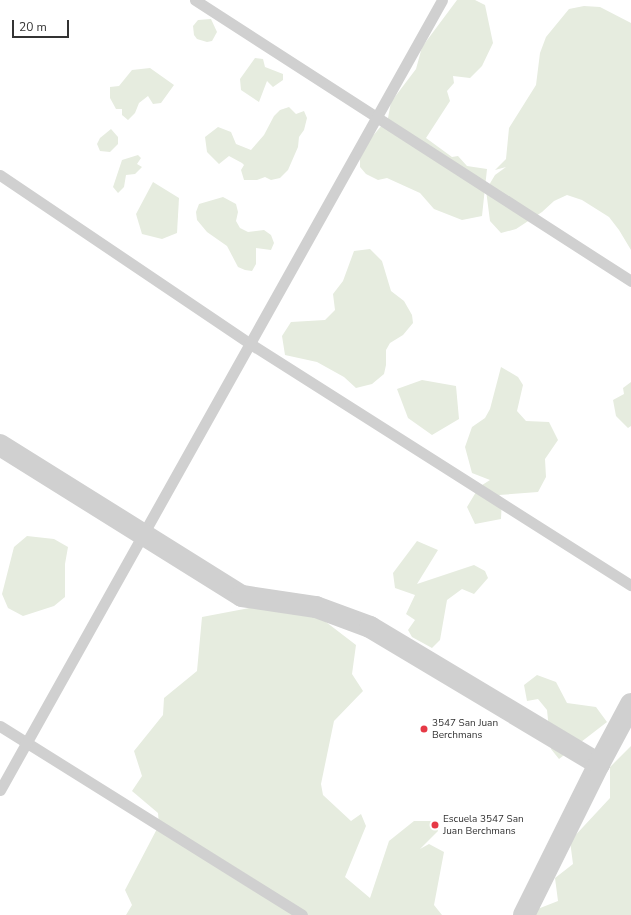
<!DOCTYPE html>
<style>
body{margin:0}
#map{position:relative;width:631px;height:915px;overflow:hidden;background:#fff;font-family:"Nunito Sans",sans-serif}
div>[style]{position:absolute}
.green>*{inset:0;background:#e6ecdf}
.lane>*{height:11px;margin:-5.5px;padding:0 5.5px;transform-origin:5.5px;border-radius:5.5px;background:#d0d0d0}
.street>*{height:22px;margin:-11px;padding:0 11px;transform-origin:11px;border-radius:11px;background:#d0d0d0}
.dots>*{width:11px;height:11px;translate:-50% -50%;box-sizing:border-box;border:2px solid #fff;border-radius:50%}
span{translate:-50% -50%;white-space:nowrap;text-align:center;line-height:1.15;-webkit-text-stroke:4px #fff;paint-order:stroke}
.poi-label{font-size:10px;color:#333}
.left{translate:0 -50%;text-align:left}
.scale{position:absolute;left:12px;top:20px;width:57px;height:18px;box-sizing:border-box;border:2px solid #333;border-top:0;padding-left:5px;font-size:12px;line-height:14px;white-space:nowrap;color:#333;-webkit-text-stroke:3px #fff;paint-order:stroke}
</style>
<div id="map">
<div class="green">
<i style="clip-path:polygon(457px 0,475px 0,485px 5px,493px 43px,482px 66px,470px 78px,453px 76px,454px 83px,447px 91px,450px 101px,426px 138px,452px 157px,458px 156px,467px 166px,487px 169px,482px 216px,462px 220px,434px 209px,420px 193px,387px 178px,378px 180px,366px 174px,360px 167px,360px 151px,388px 118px,391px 102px,416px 69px,422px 47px)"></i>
<i style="clip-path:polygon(584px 6px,600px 7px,631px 23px,631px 250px,619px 230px,609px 217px,582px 200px,567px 195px,554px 201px,542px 212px,516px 229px,501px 233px,490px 221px,486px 190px,495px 175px,506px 167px,495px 170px,506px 159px,509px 128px,536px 85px,540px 53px,546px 37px,569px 9px)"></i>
<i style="clip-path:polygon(211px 19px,217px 32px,212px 41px,207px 42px,197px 39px,194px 35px,193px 26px,198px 20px)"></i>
<i style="clip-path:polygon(255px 58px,263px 59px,265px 67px,283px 74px,283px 80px,273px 87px,267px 81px,259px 102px,241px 90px,240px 79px)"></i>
<i style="clip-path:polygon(150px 68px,174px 85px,161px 103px,153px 104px,148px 96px,139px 103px,135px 113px,128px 120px,122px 115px,122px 109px,116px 109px,110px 98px,110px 87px,119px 86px,132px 70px)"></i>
<i style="clip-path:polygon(289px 107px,296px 114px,304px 111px,307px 118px,304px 130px,299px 137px,298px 147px,288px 170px,280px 178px,271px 180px,265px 177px,257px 180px,244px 180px,241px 170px,244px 165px,242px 163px,229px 156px,219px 164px,207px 152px,205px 137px,218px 127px,231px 132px,236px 144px,251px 150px,264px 135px,274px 116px,280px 110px)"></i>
<i style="clip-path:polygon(111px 129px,118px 137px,118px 144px,110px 152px,100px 151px,97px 144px,100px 138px)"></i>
<i style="clip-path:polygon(138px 155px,141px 158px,137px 164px,142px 167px,135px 174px,126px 175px,124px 187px,118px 193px,113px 187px,122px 160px)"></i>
<i style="clip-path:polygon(153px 182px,179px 198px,177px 233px,162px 239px,142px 234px,136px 214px)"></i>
<i style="clip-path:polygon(223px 197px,236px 204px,238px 212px,236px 221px,240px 228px,248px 232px,264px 230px,271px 235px,274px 243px,271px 250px,256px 248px,256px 264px,252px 271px,245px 270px,238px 267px,227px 246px,207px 232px,197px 220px,196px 212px,199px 204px)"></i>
<i style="clip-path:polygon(370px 249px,382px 261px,391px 291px,404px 301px,412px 315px,413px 323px,403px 335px,390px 343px,386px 350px,386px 365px,384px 374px,372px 384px,356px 388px,344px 377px,317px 362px,285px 355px,282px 336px,291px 322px,325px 320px,335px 310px,333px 294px,343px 281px,354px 251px)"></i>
<i style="clip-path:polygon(501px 367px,518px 377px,523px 385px,517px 411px,526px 421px,549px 422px,558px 440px,545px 459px,546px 477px,538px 492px,499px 495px,502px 498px,501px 519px,475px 524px,467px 507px,479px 487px,490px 480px,472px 473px,465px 447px,472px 427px,485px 418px,490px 409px)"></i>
<i style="clip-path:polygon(422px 380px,456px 386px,459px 419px,432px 435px,408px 418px,397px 389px)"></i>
<i style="clip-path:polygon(631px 382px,631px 426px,628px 428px,616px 416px,613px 400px,624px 394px,623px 388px)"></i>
<i style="clip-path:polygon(27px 536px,54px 539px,68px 547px,65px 564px,65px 597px,54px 606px,23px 616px,8px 608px,2px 594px,14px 547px)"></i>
<i style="clip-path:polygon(417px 541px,438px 550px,417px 584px,474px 565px,485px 571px,488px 578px,474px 594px,462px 589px,447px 600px,440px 640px,432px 648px,412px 637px,408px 630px,415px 620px,406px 614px,415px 595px,395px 588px,393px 573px)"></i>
<i style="clip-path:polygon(296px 599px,356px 645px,352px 674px,363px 691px,334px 721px,321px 784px,323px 795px,351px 821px,361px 814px,366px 826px,345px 877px,370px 898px,389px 841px,414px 821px,434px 821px,438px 831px,420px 849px,429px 844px,444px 852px,434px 905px,442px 915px,126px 915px,132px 905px,125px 890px,159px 825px,158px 813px,132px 791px,142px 776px,134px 751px,163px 715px,164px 698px,197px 671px,202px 617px)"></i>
<i style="clip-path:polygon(537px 675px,556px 682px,567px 703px,596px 707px,607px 722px,559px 759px,551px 749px,547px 710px,538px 699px,527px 701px,524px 685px)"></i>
<i style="clip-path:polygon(631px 746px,631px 915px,532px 915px,535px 910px,558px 901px,555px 878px,573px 864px,570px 841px,610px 798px,610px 767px)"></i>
</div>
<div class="lane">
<i style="left:195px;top:0;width:519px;rotate:32.8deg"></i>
<i style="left:0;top:175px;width:300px;rotate:34deg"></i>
<i style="left:249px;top:343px;width:452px;rotate:32.4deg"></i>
<i style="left:0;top:726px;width:356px;rotate:32deg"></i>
<i style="left:0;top:790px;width:905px;rotate:-60.77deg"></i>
</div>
<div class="street">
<i style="left:0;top:445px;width:285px;rotate:32deg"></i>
<i style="left:242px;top:596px;width:75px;rotate:8.5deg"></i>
<i style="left:316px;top:607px;width:58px;rotate:20.3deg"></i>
<i style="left:370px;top:627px;width:267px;rotate:30.9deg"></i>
<i style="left:524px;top:915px;width:169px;rotate:-63.6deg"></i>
<i style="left:599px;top:764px;width:68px;rotate:-61.9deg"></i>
</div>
<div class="dots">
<i style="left:424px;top:729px;background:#e63946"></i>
<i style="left:435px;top:825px;background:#e63946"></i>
</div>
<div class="poi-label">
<span class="left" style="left:432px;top:729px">3547 San Juan<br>Berchmans</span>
<span class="left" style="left:443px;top:825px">Escuela 3547 San<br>Juan Berchmans</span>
</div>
<div class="scale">20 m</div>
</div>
